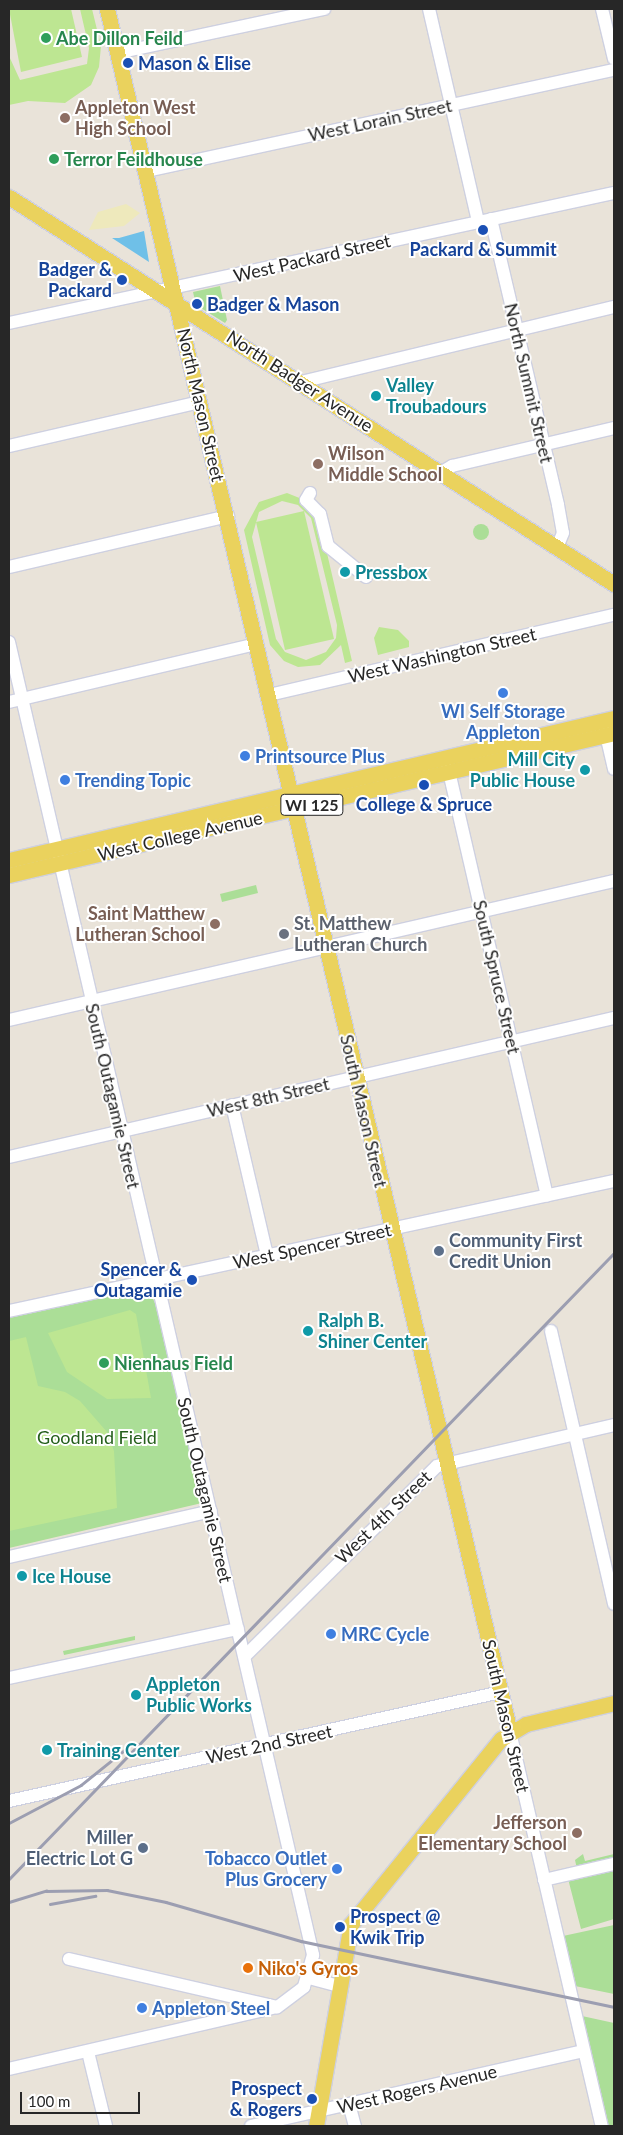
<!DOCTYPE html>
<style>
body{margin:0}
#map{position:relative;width:623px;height:2135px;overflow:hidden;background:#e9e3d9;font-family:Lato,sans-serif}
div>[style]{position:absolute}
.green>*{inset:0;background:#abde97}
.round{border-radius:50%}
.sand>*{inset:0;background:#eee9bc}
.pitch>*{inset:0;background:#bde692}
.water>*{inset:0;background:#6fc0e8}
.roads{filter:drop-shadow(1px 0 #ced0e0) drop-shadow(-1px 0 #ced0e0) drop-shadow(0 1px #ced0e0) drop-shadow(0 -1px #ced0e0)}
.minor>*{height:12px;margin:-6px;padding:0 6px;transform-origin:6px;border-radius:6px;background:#fff}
.major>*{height:15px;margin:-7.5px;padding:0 7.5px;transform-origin:7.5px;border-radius:7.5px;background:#ead25d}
.rail>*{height:2.5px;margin:-1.25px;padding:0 1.25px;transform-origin:1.25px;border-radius:1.25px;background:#9c9eb1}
.dots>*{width:14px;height:14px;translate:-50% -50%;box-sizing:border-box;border:2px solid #fff;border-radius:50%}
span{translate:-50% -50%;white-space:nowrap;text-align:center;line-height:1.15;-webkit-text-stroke:4px #fff;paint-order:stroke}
.shield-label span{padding:1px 4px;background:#fff;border:1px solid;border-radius:4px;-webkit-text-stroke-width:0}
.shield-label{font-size:16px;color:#272727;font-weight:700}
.leisure-label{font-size:18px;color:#27864d;font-weight:700}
.left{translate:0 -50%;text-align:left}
.transit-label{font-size:18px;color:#164399;font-weight:700}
.right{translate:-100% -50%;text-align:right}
.education-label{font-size:18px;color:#785e54;font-weight:700}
.street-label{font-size:18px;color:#272727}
.culture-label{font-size:18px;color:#0d838f;font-weight:700}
.shop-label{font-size:18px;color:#366cbe;font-weight:700}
.worship-label{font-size:18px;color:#5b616d;font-weight:700}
.service-label{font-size:18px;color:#4e5e75;font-weight:700}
.park-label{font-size:18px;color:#255f1c}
.food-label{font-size:18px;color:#c56008;font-weight:700}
.frame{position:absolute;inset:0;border:10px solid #272727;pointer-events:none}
.scale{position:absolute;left:20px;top:2092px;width:120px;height:22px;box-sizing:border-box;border:2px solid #272727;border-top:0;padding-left:6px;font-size:15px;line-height:18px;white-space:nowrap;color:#272727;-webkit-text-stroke:4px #fff;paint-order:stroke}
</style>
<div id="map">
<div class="green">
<i style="clip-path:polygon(220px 286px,227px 320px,225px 323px,196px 305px,193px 292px)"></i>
<i class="round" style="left:473px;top:524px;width:16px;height:16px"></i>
<i style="clip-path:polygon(256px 885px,258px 893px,222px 902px,220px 894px)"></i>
<i style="clip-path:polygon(137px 1289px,150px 1293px,157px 1307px,202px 1503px,9px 1548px,9px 1317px)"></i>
<i style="clip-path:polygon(135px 1636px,135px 1640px,64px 1655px,63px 1651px)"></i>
<i style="clip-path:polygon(583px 1854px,585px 1861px,614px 1854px,614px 1919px,581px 1929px,566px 1871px,577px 1869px,575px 1860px)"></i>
<i style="clip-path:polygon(614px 1925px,614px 1994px,575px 1986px,563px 1936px)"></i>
<i style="clip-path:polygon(582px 2016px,614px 2023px,614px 2126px,607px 2126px)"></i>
</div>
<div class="sand">
<i style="clip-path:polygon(126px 204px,140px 213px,124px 226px,89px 230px,98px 212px)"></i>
</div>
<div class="pitch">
<i style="clip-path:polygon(9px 9px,71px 9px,82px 57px,21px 72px)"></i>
<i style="clip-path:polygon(80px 9px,92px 9px,101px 46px,99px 67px,91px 85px,65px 103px,28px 101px,9px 105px,9px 56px,20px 80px,87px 64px,89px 48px)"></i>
<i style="clip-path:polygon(evenodd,287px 493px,302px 499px,320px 523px,352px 661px,345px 663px,341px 645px,320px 665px,298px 667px,284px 661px,270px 645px,244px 530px,259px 502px,287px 493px,282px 501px,298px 505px,311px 518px,337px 625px,336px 638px,326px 652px,306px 660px,285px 652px,276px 639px,252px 537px,259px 512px,282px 501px)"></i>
<i style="clip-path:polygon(304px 511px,334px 639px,285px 650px,256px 522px)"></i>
<i style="clip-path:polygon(379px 627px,398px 630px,409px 641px,409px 647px,378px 655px,374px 638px)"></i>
<i style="clip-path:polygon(130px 1310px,136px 1314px,151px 1398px,107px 1399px,67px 1372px,48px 1333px)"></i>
<i style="clip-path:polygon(26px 1337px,38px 1386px,65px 1392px,80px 1401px,107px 1432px,114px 1451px,117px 1508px,9px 1531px,9px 1341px)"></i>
</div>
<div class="water">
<i style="clip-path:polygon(144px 231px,149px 262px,112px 238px,119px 238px)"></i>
</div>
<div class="roads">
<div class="minor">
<i style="left:429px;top:9px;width:219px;rotate:77deg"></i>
<i style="left:602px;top:9px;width:51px;rotate:76.5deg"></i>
<i style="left:117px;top:53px;width:212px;rotate:-12deg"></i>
<i style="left:146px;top:171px;width:479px;rotate:-12.2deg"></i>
<i style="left:491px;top:219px;width:294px;rotate:76.8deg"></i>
<i style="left:558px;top:505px;width:28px;rotate:80deg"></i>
<i style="left:563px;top:533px;width:15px;rotate:113deg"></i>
<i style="left:9px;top:323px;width:619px;rotate:-12.13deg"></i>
<i style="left:301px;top:382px;width:322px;rotate:-13.5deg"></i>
<i style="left:9px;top:446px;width:196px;rotate:-13deg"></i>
<i style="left:442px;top:472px;width:12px;rotate:-31deg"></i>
<i style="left:452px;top:466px;width:166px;rotate:-13.2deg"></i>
<i style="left:310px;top:493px;width:8px;rotate:120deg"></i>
<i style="left:306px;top:500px;width:20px;rotate:45deg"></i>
<i style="left:320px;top:514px;width:33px;rotate:76deg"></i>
<i style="left:328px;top:546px;width:49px;rotate:39.2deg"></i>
<i style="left:9px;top:567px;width:225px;rotate:-13.1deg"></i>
<i style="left:9px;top:642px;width:1348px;rotate:76.96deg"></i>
<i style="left:313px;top:1955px;width:33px;rotate:106deg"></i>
<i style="left:304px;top:1987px;width:34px;rotate:143deg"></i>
<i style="left:277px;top:2007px;width:275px;rotate:167deg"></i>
<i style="left:269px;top:695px;width:354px;rotate:-13.1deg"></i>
<i style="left:9px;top:702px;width:255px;rotate:-13.2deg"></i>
<i style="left:604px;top:726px;width:44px;rotate:76.9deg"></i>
<i style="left:447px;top:763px;width:444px;rotate:77deg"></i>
<i style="left:9px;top:1020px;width:621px;rotate:-12.94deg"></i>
<i style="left:232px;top:1105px;width:155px;rotate:76.9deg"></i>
<i style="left:9px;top:1157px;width:621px;rotate:-12.94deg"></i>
<i style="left:9px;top:1311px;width:619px;rotate:-12.13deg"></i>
<i style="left:551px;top:1331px;width:280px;rotate:77deg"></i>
<i style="left:9px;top:1557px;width:207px;rotate:-12.8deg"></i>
<i style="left:245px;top:1656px;width:270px;rotate:-44.7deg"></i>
<i style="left:437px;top:1466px;width:182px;rotate:-13deg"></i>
<i style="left:9px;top:1678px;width:234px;rotate:-12.1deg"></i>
<i style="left:510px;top:1732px;width:405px;rotate:76.9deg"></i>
<i style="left:9px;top:1801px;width:504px;rotate:-12.49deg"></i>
<i style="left:544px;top:1880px;width:72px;rotate:-12.9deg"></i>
<i style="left:69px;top:1959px;width:213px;rotate:13deg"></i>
<i style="left:309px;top:1978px;width:30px;rotate:15deg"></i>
<i style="left:88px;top:2052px;width:76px;rotate:76.3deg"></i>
<i style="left:349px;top:2104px;width:23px;rotate:75deg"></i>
<i style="left:251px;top:2126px;width:340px;rotate:-12.7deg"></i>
</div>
<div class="major">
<i style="left:107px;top:9px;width:1770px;rotate:76.84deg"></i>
<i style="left:9px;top:197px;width:718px;rotate:32.61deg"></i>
<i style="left:9px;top:860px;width:621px;rotate:-13.21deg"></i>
<i style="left:9px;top:875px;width:621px;rotate:-13.21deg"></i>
<i style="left:316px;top:2126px;width:205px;rotate:-80.2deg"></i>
<i style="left:351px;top:1924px;width:238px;rotate:-51deg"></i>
<i style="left:501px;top:1739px;width:29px;rotate:-31deg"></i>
<i style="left:526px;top:1724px;width:90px;rotate:-13.4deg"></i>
</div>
</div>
<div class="rail">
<i style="left:9px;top:1823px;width:81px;rotate:-27.8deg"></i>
<i style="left:81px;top:1785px;width:65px;rotate:-38.8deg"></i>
<i style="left:9px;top:1879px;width:871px;rotate:-45.98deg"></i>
<i style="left:9px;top:1902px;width:39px;rotate:-17deg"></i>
<i style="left:46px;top:1891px;width:61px;rotate:-0.9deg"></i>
<i style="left:107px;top:1890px;width:60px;rotate:11.5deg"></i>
<i style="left:166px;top:1902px;width:141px;rotate:16.1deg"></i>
<i style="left:301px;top:1941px;width:320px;rotate:11.9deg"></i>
<i style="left:50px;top:1904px;width:46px;rotate:-10.1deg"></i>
</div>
<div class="dots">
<i style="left:46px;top:38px;background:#2e9e5b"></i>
<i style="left:128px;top:63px;background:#1a4fb4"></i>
<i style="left:65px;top:118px;background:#8d6e63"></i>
<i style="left:54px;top:159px;background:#2e9e5b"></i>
<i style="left:483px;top:230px;background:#1a4fb4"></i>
<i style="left:122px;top:280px;background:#1a4fb4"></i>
<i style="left:197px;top:304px;background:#1a4fb4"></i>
<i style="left:376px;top:396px;background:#0f9aa8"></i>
<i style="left:318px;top:464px;background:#8d6e63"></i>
<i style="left:345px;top:572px;background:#0f9aa8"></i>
<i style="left:503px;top:693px;background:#3f7fe0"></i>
<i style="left:245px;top:756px;background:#3f7fe0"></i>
<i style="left:585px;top:770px;background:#0f9aa8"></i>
<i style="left:65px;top:780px;background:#3f7fe0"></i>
<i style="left:424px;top:785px;background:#1a4fb4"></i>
<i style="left:215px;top:924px;background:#8d6e63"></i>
<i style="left:284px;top:934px;background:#6b7280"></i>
<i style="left:439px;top:1251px;background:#5c6f8a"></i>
<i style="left:192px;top:1280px;background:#1a4fb4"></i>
<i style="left:308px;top:1331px;background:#0f9aa8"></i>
<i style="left:104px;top:1363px;background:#2e9e5b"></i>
<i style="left:22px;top:1576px;background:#0f9aa8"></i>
<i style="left:331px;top:1634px;background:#3f7fe0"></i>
<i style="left:136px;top:1695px;background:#0f9aa8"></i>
<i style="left:47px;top:1750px;background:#0f9aa8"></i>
<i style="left:577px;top:1833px;background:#8d6e63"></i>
<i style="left:143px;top:1848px;background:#5c6f8a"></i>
<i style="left:337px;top:1869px;background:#3f7fe0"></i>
<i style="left:340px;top:1927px;background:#1a4fb4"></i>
<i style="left:248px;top:1968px;background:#e8710a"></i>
<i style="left:142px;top:2008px;background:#3f7fe0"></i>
<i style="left:312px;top:2099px;background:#1a4fb4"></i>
</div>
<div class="shield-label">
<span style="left:312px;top:805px">WI 125</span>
</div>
<div class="leisure-label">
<span class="left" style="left:56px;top:38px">Abe Dillon Feild</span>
<span class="left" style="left:64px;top:159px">Terror Feildhouse</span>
<span class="left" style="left:114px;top:1363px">Nienhaus Field</span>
</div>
<div class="transit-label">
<span class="left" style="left:138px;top:63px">Mason &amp; Elise</span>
<span style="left:483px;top:249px">Packard &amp; Summit</span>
<span class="right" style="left:112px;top:280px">Badger &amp;<br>Packard</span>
<span class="left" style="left:207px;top:304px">Badger &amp; Mason</span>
<span style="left:424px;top:804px">College &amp; Spruce</span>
<span class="right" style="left:182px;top:1280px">Spencer &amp;<br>Outagamie</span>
<span class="left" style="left:350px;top:1927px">Prospect @<br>Kwik Trip</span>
<span class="right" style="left:302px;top:2099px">Prospect<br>&amp; Rogers</span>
</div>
<div class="education-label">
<span class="left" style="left:75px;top:118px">Appleton West<br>High School</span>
<span class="left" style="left:328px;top:464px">Wilson<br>Middle School</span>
<span class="right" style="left:205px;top:924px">Saint Matthew<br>Lutheran School</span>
<span class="right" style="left:567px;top:1833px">Jefferson<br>Elementary School</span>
</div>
<div class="street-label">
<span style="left:380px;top:120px;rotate:-12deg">West Lorain Street</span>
<span style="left:312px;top:258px;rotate:-13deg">West Packard Street</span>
<span style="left:300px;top:381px;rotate:33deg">North Badger Avenue</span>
<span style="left:529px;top:383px;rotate:77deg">North Summit Street</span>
<span style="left:201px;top:405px;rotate:77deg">North Mason Street</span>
<span style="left:442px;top:655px;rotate:-13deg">West Washington Street</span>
<span style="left:180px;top:836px;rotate:-13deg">West College Avenue</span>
<span style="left:497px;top:977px;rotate:77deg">South Spruce Street</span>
<span style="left:113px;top:1096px;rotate:77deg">South Outagamie Street</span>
<span style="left:268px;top:1097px;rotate:-13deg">West 8th Street</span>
<span style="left:364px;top:1111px;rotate:77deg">South Mason Street</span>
<span style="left:312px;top:1246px;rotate:-12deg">West Spencer Street</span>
<span style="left:205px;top:1490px;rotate:77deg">South Outagamie Street</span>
<span style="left:383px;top:1517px;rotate:-44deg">West 4th Street</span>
<span style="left:506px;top:1716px;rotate:77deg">South Mason Street</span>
<span style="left:269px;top:1744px;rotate:-12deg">West 2nd Street</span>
<span style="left:417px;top:2089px;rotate:-13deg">West Rogers Avenue</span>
</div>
<div class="culture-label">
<span class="left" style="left:386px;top:396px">Valley<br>Troubadours</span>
<span class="left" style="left:355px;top:572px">Pressbox</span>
<span class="right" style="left:575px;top:770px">Mill City<br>Public House</span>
<span class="left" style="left:318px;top:1331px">Ralph B.<br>Shiner Center</span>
<span class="left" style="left:32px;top:1576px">Ice House</span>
<span class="left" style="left:146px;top:1695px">Appleton<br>Public Works</span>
<span class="left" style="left:57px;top:1750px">Training Center</span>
</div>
<div class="shop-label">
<span style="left:503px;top:722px">WI Self Storage<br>Appleton</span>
<span class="left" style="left:255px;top:756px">Printsource Plus</span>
<span class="left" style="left:75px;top:780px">Trending Topic</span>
<span class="left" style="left:341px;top:1634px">MRC Cycle</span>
<span class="right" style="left:327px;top:1869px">Tobacco Outlet<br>Plus Grocery</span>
<span class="left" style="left:152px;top:2008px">Appleton Steel</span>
</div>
<div class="worship-label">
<span class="left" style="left:294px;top:934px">St. Matthew<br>Lutheran Church</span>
</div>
<div class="service-label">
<span class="left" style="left:449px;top:1251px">Community First<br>Credit Union</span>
<span class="right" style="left:133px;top:1848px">Miller<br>Electric Lot G</span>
</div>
<div class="park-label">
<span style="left:97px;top:1437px">Goodland Field</span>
</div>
<div class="food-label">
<span class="left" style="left:258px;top:1968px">Niko's Gyros</span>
</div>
<div class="frame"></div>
<div class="scale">100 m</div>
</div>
